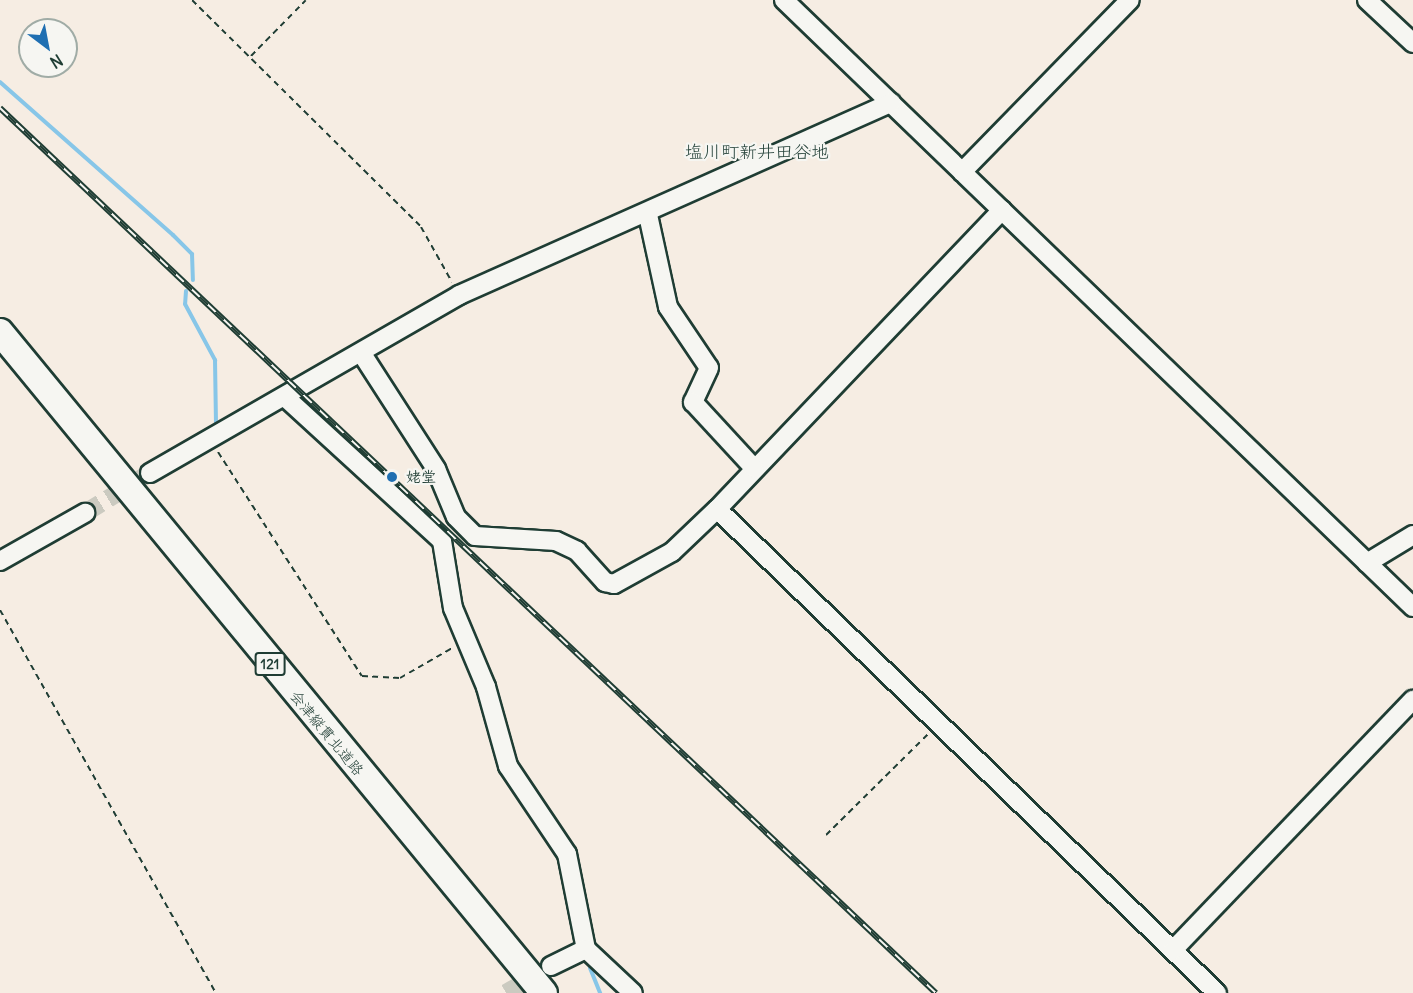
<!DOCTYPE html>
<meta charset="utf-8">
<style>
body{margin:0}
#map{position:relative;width:1413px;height:993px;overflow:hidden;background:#f6ede3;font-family:Delius,"Klee One",sans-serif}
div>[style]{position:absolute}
.stream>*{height:4px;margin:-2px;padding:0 2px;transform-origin:2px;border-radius:2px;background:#87c6e8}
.minor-tunnel>*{height:18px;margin-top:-9px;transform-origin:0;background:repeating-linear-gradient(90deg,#cbcac0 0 18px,transparent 0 27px)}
.path>*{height:2px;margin-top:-1px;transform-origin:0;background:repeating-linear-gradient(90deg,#1f3d34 0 6px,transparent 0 10.5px)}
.roads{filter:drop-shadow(2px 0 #1f3d34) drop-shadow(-2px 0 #1f3d34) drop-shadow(0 2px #1f3d34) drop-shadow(0 -2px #1f3d34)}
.minor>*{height:18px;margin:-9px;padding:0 9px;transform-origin:9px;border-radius:9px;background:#f6f6f2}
.highway>*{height:26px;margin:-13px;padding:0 13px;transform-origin:13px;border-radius:13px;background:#f6f6f2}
.rail>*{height:6px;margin-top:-3px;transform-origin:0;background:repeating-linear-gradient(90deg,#f6f6f2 0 11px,#1f3d34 0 22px);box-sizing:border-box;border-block:2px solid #1f3d34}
.dots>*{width:16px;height:16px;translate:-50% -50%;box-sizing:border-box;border:3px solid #f6f6f2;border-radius:50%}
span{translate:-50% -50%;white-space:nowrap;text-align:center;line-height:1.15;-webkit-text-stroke:4.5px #f6f6f2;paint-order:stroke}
.shield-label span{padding:2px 4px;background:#f6f6f2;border:2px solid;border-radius:4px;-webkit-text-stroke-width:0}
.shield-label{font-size:14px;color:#1f3d34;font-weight:700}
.poi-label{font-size:15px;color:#1f3d34;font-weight:700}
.left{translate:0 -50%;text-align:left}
.street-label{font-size:15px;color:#1f3d34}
.quarter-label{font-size:18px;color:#1f3d34}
.north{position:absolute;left:18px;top:18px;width:60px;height:60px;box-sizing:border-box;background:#f6f6f2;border:2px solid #a0aca6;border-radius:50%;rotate:148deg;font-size:16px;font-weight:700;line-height:24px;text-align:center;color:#1f3d34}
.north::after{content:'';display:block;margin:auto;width:21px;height:27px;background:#1f6fb2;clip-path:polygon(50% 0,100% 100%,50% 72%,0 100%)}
</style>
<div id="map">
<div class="stream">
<i style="left:0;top:82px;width:231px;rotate:41.5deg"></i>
<i style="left:173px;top:235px;width:27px;rotate:45deg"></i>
<i style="left:192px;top:254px;width:26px;rotate:88deg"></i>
<i style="left:186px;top:291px;width:13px;rotate:94deg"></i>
<i style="left:185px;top:304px;width:64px;rotate:61.8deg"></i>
<i style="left:215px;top:360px;width:67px;rotate:89.1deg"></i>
<i style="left:539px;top:798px;width:42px;rotate:55.6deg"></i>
<i style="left:579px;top:871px;width:16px;rotate:79deg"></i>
<i style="left:590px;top:968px;width:27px;rotate:68deg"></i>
</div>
<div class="minor-tunnel">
<i style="left:85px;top:513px;width:76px;rotate:-31.6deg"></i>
<i style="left:506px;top:993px;width:39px;rotate:-30deg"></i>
</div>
<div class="path">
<i style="left:192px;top:0;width:322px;rotate:44.7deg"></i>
<i style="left:421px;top:227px;width:63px;rotate:60.6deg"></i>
<i style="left:251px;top:56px;width:78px;rotate:-45.5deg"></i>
<i style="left:218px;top:452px;width:266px;rotate:57.3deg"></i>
<i style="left:362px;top:676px;width:38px;rotate:3deg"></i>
<i style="left:400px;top:678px;width:62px;rotate:-29.9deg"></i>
<i style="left:0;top:610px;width:440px;rotate:60.6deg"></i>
<i style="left:826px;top:835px;width:144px;rotate:-44.7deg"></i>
</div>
<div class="roads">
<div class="minor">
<i style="left:784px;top:0;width:874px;rotate:43.98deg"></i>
<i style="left:1367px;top:0;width:63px;rotate:43.1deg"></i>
<i style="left:962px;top:172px;width:240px;rotate:-45.7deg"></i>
<i style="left:1002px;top:210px;width:413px;rotate:133.6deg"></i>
<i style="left:717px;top:509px;width:696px;rotate:44.07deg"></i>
<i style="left:648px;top:215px;width:94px;rotate:77.7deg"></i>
<i style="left:668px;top:307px;width:73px;rotate:56.1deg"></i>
<i style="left:709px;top:368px;width:38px;rotate:115deg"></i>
<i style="left:693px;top:402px;width:90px;rotate:47.3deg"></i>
<i style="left:362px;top:354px;width:137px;rotate:57.2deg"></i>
<i style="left:436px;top:469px;width:52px;rotate:67.4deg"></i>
<i style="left:456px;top:517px;width:27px;rotate:45deg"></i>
<i style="left:475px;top:536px;width:81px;rotate:3.5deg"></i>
<i style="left:556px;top:541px;width:23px;rotate:25deg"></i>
<i style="left:577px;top:551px;width:42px;rotate:47.9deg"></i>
<i style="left:605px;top:582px;width:9px;rotate:13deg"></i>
<i style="left:614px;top:584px;width:66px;rotate:-28.9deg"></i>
<i style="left:672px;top:552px;width:62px;rotate:-43.7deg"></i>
<i style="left:285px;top:397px;width:213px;rotate:42.5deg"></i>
<i style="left:442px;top:541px;width:68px;rotate:80.7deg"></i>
<i style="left:453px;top:608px;width:86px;rotate:67.3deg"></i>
<i style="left:486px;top:687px;width:82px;rotate:74.4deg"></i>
<i style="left:508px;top:766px;width:106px;rotate:56.2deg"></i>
<i style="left:567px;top:854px;width:97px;rotate:78.7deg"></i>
<i style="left:586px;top:949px;width:64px;rotate:43.1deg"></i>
<i style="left:150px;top:473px;width:357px;rotate:-29.9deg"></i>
<i style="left:459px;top:295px;width:473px;rotate:-24deg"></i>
<i style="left:0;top:561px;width:98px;rotate:-29.5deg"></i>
<i style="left:1367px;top:563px;width:54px;rotate:-31.3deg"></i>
<i style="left:1173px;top:950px;width:347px;rotate:-46.2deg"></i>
<i style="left:551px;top:966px;width:39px;rotate:-26deg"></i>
</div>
<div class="highway">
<i style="left:0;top:332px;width:856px;rotate:50.55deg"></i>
</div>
</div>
<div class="rail">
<i style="left:0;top:108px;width:1288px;rotate:43.4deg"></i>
</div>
<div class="dots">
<i style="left:392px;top:477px;background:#1f6fb2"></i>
</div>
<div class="shield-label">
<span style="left:270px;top:664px">121</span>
</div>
<div class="poi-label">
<span class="left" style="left:406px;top:477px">姥堂</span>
</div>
<div class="street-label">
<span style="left:327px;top:733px;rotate:50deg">会津縦貫北道路</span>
</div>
<div class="quarter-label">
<span style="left:757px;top:152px">塩川町新井田谷地</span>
</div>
<div class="north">N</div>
</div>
